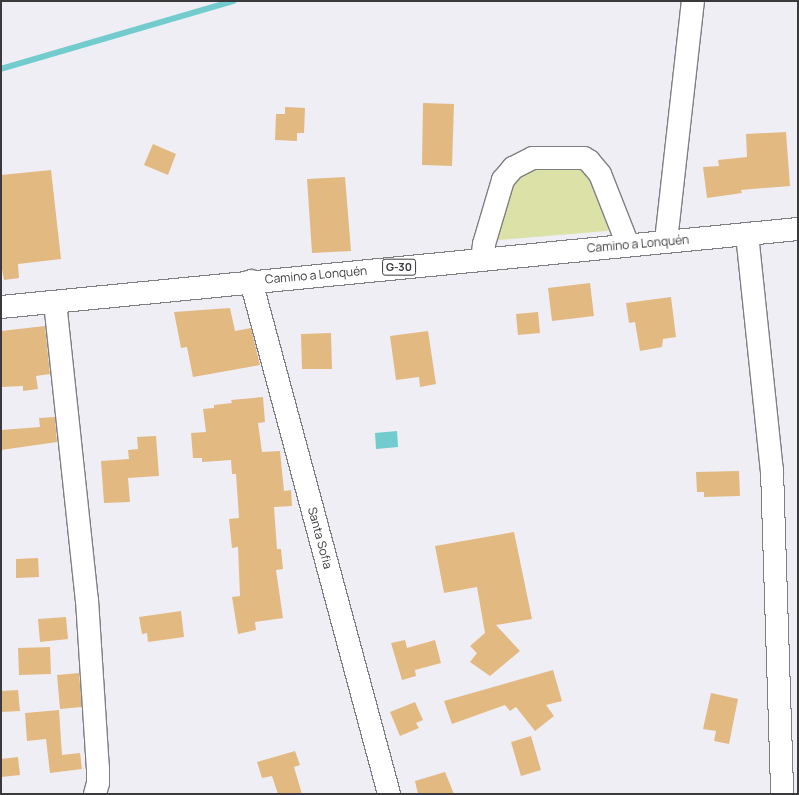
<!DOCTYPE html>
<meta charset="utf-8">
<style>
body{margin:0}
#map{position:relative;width:799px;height:795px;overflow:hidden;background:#efeef5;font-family:Manrope,sans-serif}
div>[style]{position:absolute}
.green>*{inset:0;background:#dce2a7}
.water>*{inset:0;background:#72cccd}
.stream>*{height:5.5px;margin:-2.75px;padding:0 2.75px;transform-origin:2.75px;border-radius:2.75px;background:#72cccd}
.building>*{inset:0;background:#e3b982}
.roads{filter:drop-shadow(1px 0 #7f7e83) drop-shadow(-1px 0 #7f7e83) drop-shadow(0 1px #7f7e83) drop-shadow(0 -1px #7f7e83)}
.minor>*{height:22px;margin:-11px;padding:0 11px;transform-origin:11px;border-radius:11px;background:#fff}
.major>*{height:22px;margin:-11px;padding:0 11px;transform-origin:11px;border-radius:11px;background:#fff}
span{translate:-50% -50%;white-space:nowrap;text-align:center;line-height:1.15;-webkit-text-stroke:4px #fff;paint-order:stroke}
.shield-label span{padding:1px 3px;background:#fff;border:1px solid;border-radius:3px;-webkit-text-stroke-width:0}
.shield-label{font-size:11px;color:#3a3a3d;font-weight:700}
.street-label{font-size:12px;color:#3a3a3d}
.frame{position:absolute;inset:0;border:2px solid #3a3a3d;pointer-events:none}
</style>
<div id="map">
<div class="green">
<i style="clip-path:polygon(571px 167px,584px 171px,589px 178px,611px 226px,607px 231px,498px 240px,492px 235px,517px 172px)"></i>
</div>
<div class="water">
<i style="clip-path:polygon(397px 431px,398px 447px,376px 449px,375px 433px)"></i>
</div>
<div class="stream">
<i style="left:1px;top:69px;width:242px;rotate:-16.3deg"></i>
</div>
<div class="building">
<i style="clip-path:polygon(423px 103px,454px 104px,452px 166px,422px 165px)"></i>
<i style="clip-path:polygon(285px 107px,305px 108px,304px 133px,297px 133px,297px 141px,275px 140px,276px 114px,285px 114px)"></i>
<i style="clip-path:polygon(786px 132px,790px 186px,741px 190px,742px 193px,707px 198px,703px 167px,719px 166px,718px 160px,747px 157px,746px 134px)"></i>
<i style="clip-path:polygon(153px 144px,176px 154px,168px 175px,144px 165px)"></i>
<i style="clip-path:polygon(51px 170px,61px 259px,18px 264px,19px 278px,4px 280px,1px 264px,1px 175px)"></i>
<i style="clip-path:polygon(345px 177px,351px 251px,312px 253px,307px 179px)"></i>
<i style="clip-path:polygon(590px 283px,594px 316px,552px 321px,548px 288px)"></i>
<i style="clip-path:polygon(671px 297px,676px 337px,663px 339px,662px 347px,640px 351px,635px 322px,629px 323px,626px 303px)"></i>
<i style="clip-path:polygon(230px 308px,235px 331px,251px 328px,260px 365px,193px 377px,187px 347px,181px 348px,174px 312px)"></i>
<i style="clip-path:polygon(538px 312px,540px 333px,518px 335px,516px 314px)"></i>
<i style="clip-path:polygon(45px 326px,50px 374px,36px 376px,38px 389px,23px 391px,23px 386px,1px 387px,1px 331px)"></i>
<i style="clip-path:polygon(428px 331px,436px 384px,420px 387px,419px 377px,396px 380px,390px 336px)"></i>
<i style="clip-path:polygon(331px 333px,332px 369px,302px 369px,301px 334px)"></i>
<i style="clip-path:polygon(263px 397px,265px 422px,258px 423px,262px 452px,280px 451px,284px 491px,291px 490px,292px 506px,274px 507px,277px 549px,281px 549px,283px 569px,276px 570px,283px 618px,255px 622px,256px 630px,238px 634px,232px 597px,240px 596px,238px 547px,232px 548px,229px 519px,239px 518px,236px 474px,232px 474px,231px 460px,202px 462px,202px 458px,193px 458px,191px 433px,206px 432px,203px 409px,214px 408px,214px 405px,232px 403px,231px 400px)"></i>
<i style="clip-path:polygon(55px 417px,57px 442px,1px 450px,1px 430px,40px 427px,39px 418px)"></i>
<i style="clip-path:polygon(156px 436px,159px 476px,128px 478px,130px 502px,104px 503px,101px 461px,129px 459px,128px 450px,138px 449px,137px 437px)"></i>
<i style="clip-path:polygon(739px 471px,740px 496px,704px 497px,704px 492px,697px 492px,696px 472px)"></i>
<i style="clip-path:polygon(514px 532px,532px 619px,496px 625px,520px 651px,490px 676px,470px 662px,477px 653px,470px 646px,485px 633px,477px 587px,444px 593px,435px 546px)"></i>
<i style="clip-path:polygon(38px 558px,39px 577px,16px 578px,16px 559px)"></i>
<i style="clip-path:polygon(181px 611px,184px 637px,148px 642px,147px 633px,142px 634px,139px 617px)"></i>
<i style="clip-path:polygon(66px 617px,68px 639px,40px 642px,38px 619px)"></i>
<i style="clip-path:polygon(405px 640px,407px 648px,435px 640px,441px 663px,415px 670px,416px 676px,402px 680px,391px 643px)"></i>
<i style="clip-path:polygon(50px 647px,51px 674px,19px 675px,18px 648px)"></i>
<i style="clip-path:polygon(553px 670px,562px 701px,546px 705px,554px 716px,535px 731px,516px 707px,510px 711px,505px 705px,452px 724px,444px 701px)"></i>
<i style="clip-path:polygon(79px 673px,82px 707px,60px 709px,57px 675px)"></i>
<i style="clip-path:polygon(18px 690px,20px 711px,1px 712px,1px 691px)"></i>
<i style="clip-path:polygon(711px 693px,738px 699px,729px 744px,714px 741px,716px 731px,703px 729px)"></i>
<i style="clip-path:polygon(415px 702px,423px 720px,416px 723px,419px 728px,400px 736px,390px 712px)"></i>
<i style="clip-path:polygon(59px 710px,62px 755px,80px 753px,82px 769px,50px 773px,46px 739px,27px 741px,25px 713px)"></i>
<i style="clip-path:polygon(531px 736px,541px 770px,521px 776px,511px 742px)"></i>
<i style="clip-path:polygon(295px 751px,300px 765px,294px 767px,302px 794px,278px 794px,272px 776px,262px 778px,257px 762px)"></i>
<i style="clip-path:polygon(18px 757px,20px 775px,1px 777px,1px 759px)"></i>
<i style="clip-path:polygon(445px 772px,454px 794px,418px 794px,415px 781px)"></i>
</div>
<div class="roads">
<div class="minor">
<i style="left:747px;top:234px;width:237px;rotate:84deg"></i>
<i style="left:772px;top:470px;width:324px;rotate:88.2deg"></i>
<i style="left:666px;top:241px;width:242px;rotate:-83.6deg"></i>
<i style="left:482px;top:259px;width:15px;rotate:-82deg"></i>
<i style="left:484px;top:244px;width:67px;rotate:-73.5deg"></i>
<i style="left:503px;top:180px;width:16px;rotate:-50deg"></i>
<i style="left:513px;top:168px;width:22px;rotate:-27deg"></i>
<i style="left:533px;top:158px;width:51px"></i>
<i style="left:584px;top:158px;width:6px;rotate:31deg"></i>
<i style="left:589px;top:161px;width:17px;rotate:50deg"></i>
<i style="left:600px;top:174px;width:76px;rotate:68.5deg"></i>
<i style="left:251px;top:281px;width:531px;rotate:74.94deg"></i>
<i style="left:55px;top:302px;width:300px;rotate:83.9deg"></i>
<i style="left:87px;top:600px;width:168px;rotate:86.3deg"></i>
<i style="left:98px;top:768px;width:15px;rotate:90deg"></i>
<i style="left:98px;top:783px;width:11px;rotate:105deg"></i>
</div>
<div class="major">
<i style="left:1px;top:307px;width:801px;rotate:-5.59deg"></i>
</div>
</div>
<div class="shield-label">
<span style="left:399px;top:267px">G-30</span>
</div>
<div class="street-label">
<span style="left:638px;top:244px;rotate:-5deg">Camino a Lonquén</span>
<span style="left:316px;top:275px;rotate:-5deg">Camino a Lonquén</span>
<span style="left:320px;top:538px;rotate:75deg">Santa Sofia</span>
</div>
<div class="frame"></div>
</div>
